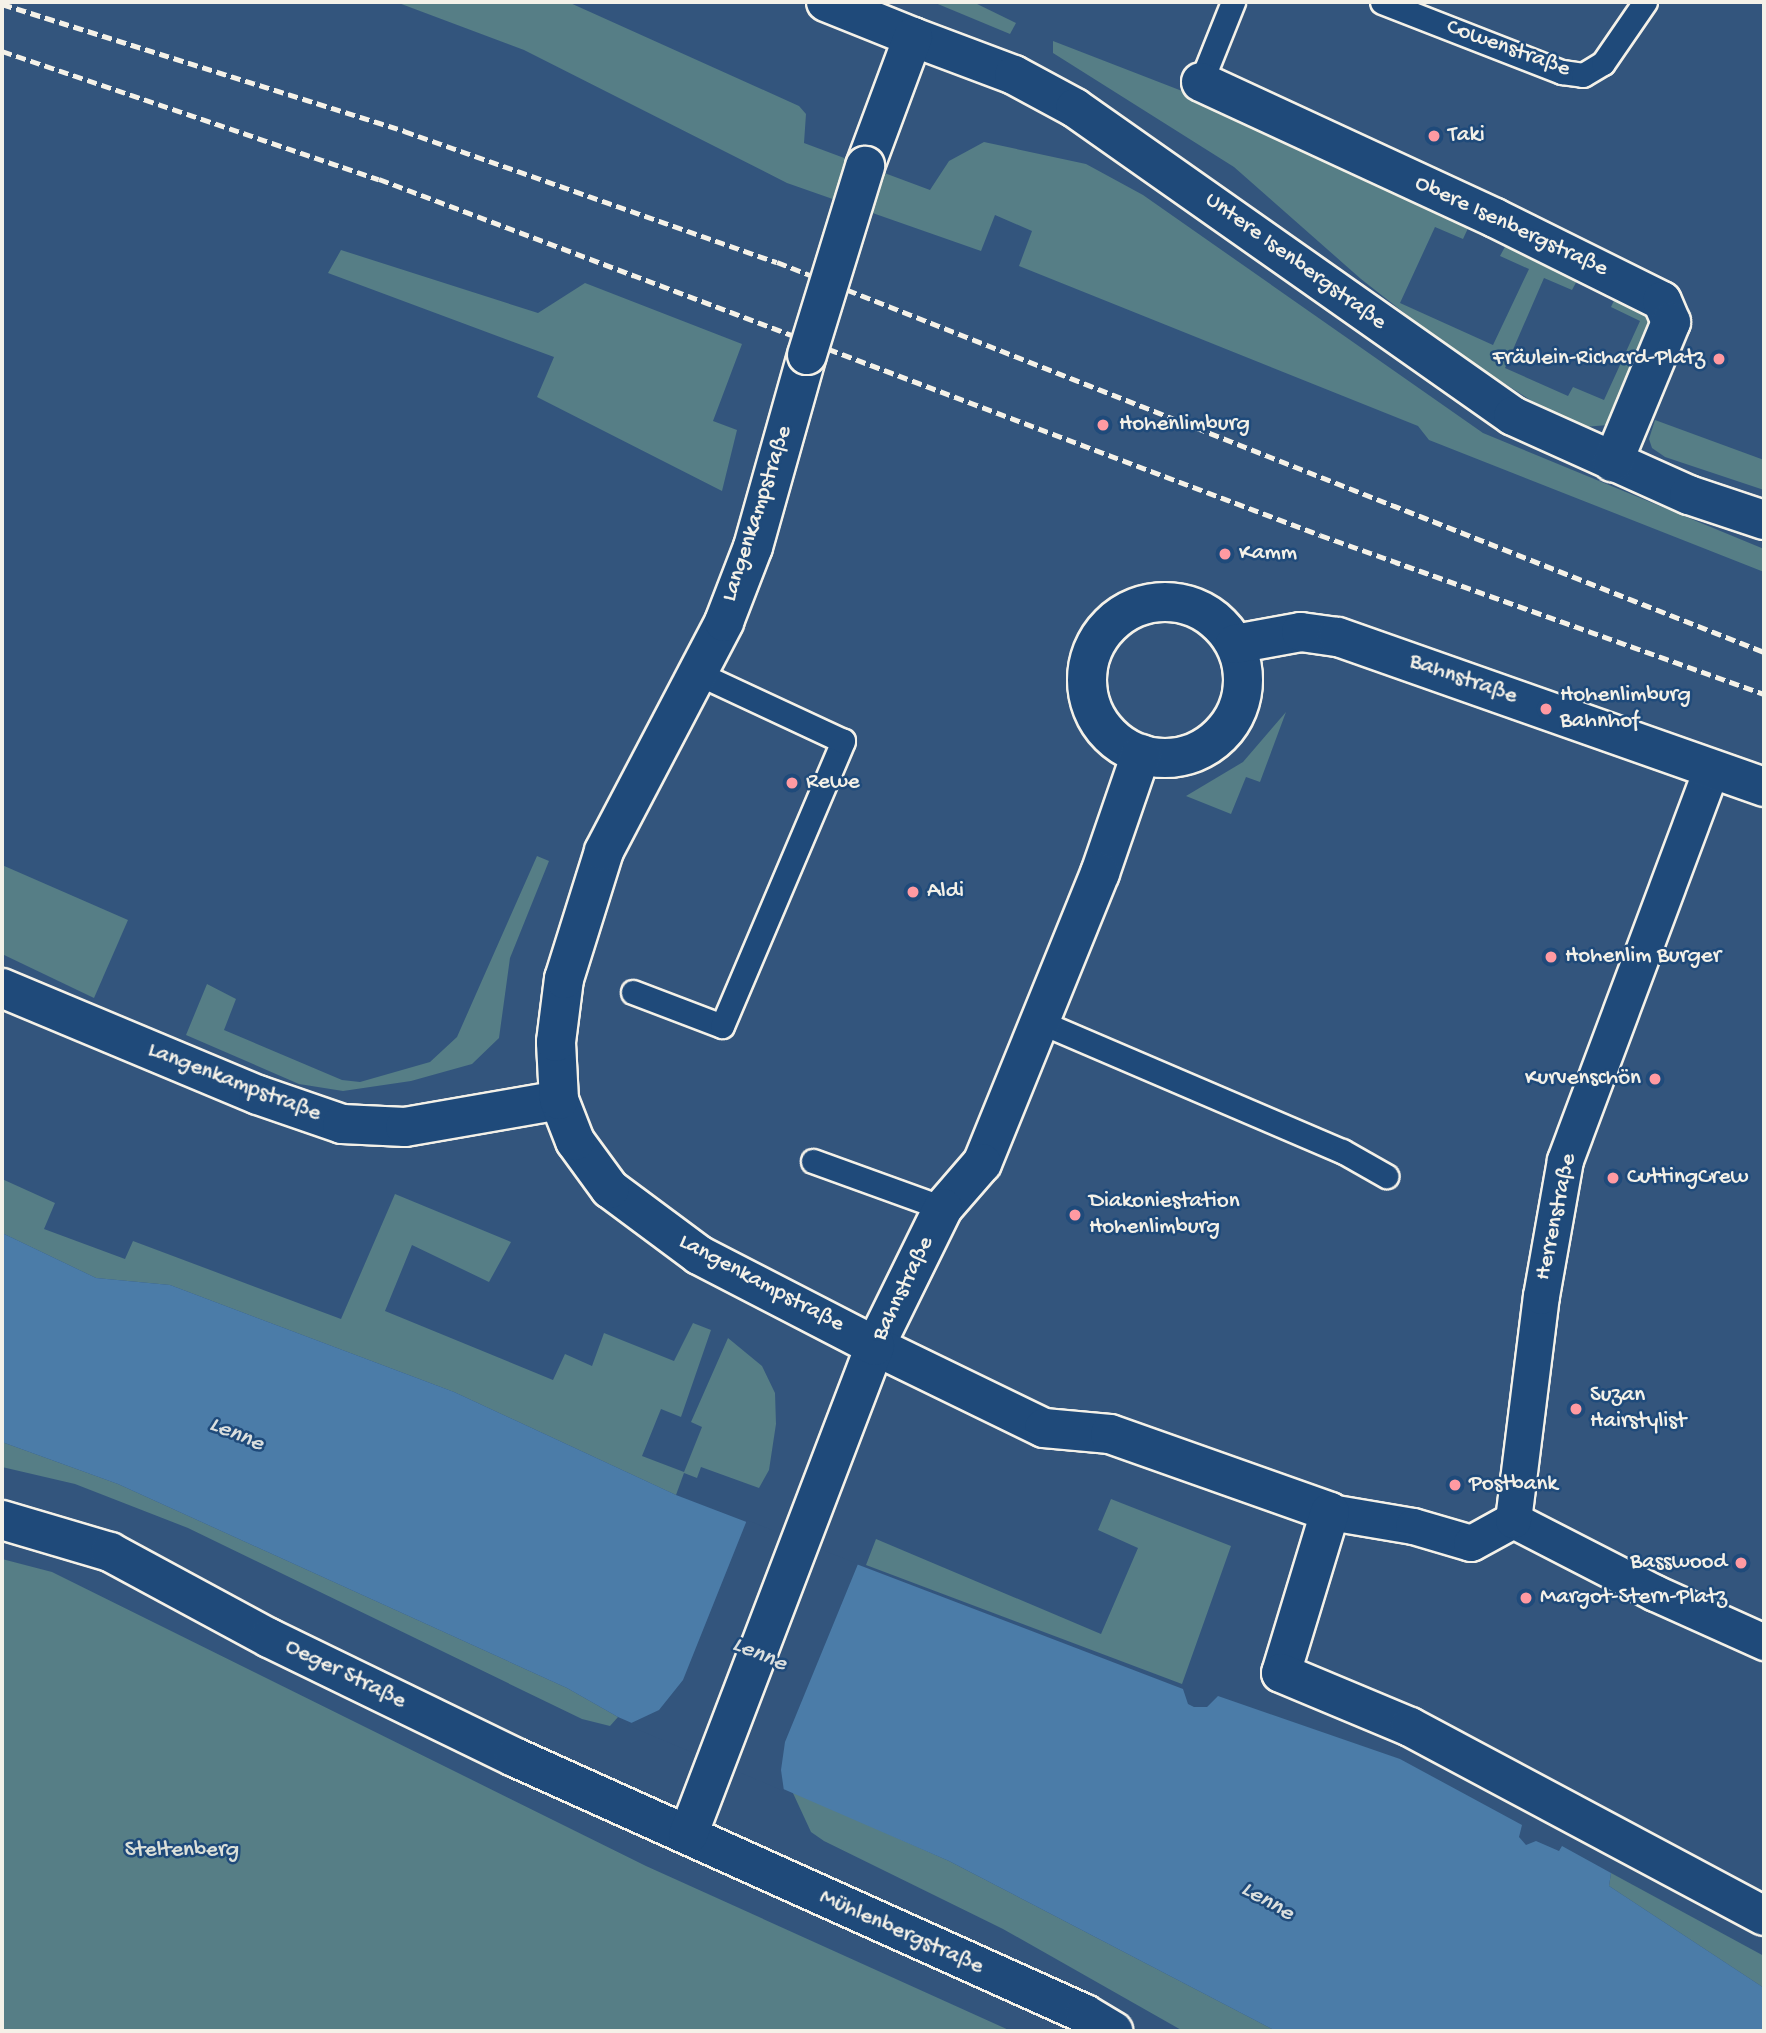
<!DOCTYPE html>
<meta charset="utf-8">
<style>
body{margin:0}
#map{position:relative;width:1766px;height:2033px;overflow:hidden;background:#33557d;font-family:"Gochi Hand",sans-serif}
div>[style]{position:absolute}
.green>*{inset:0;background:#567e86}
.water>*{inset:0;background:#4b7ca8}
.pier>*{inset:0;background:#33557d}
.roads{filter:drop-shadow(2px 0 #f4f1e8) drop-shadow(-2px 0 #f4f1e8) drop-shadow(0 2px #f4f1e8) drop-shadow(0 -2px #f4f1e8)}
.service>*{height:23px;margin:-11.5px;padding:0 11.5px;transform-origin:11.5px;border-radius:11.5px;background:#1f4a7a}
.pedestrian>*{height:35px;margin:-17.5px;padding:0 17.5px;transform-origin:17.5px;border-radius:17.5px;background:#1f4a7a}
.minor>*{height:38px;margin:-19px;padding:0 19px;transform-origin:19px;border-radius:19px;background:#1f4a7a}
.minor>.ring{margin:-19px;padding:0;box-sizing:content-box;background:none;border:38px solid #1f4a7a;border-radius:50%}
.tertiary>*{height:38px;margin:-19px;padding:0 19px;transform-origin:19px;border-radius:19px;background:#1f4a7a}
.rail>*{height:5px;margin-top:-2.5px;transform-origin:0;background:repeating-linear-gradient(90deg,#f4f1e8 0 10px,transparent 0 15px)}
.bridges{filter:drop-shadow(2px 0 #f4f1e8) drop-shadow(-2px 0 #f4f1e8) drop-shadow(0 2px #f4f1e8) drop-shadow(0 -2px #f4f1e8)}
.tertiary-bridge>*{height:38px;margin:-19px;padding:0 19px;transform-origin:19px;border-radius:19px;background:#1f4a7a}
.dots>*{width:19px;height:19px;translate:-50% -50%;box-sizing:border-box;border:4px solid #1f4a7a;border-radius:50%}
span{translate:-50% -50%;white-space:nowrap;text-align:center;line-height:1.15;-webkit-text-stroke:5px #1f4a7a;paint-order:stroke}
.street-label{font-size:23px;color:#f4f1e8}
.poi-label{font-size:23px;color:#f4f1e8}
.left{translate:0 -50%;text-align:left}
.right{translate:-100% -50%;text-align:right}
.park-label{font-size:23px;color:#dce0d9}
.water-label{font-size:24px;color:#dbdfde;font-style:italic}
.frame{position:absolute;inset:0;border:4px solid #f4f1e8;pointer-events:none}
</style>
<div id="map">
<div class="green">
<i style="clip-path:polygon(396px 2px,568px 2px,799px 106px,806px 114px,804px 143px,930px 190px,949px 161px,984px 142px,1086px 164px,1143px 195px,1483px 433px,1764px 549px,1764px 572px,1429px 440px,1418px 426px,1019px 266px,1032px 231px,995px 215px,981px 251px,787px 183px,524px 50px)"></i>
<i style="clip-path:polygon(933px 2px,973px 2px,1016px 23px,1010px 34px)"></i>
<i style="clip-path:polygon(1053px 41px,1195px 96px,1470px 224px,1463px 239px,1435px 227px,1400px 303px,1493px 345px,1529px 269px,1500px 256px,1507px 243px,1579px 277px,1572px 290px,1544px 278px,1505px 368px,1568px 396px,1573px 387px,1604px 400px,1640px 321px,1611px 307px,1617px 294px,1652px 317px,1654px 325px,1608px 425px,1584px 427px,1532px 401px,1449px 348px,1361px 279px,1234px 167px,1053px 53px)"></i>
<i style="clip-path:polygon(341px 250px,538px 313px,585px 283px,742px 344px,713px 421px,737px 430px,722px 491px,537px 397px,554px 357px,328px 273px)"></i>
<i style="clip-path:polygon(1655px 420px,1764px 460px,1764px 490px,1665px 457px,1652px 448px,1649px 439px)"></i>
<i style="clip-path:polygon(1286px 712px,1260px 782px,1246px 777px,1231px 814px,1186px 796px,1243px 762px)"></i>
<i style="clip-path:polygon(537px 856px,549px 861px,510px 958px,499px 1038px,472px 1064px,411px 1081px,343px 1091px,299px 1084px,186px 1035px,207px 984px,236px 999px,224px 1030px,342px 1080px,360px 1082px,430px 1062px,457px 1037px)"></i>
<i style="clip-path:polygon(2px 865px,128px 920px,94px 998px,2px 954px)"></i>
<i style="clip-path:polygon(2px 1179px,55px 1203px,44px 1229px,125px 1259px,133px 1241px,341px 1319px,395px 1194px,511px 1242px,489px 1282px,412px 1245px,385px 1311px,553px 1380px,565px 1354px,592px 1366px,604px 1333px,674px 1361px,693px 1323px,711px 1330px,681px 1417px,661px 1409px,642px 1456px,684px 1472px,702px 1427px,691px 1422px,728px 1338px,762px 1366px,775px 1393px,776px 1424px,769px 1470px,759px 1488px,701px 1467px,697px 1478px,684px 1473px,676px 1495px,454px 1392px,170px 1285px,96px 1278px,2px 1233px)"></i>
<i style="clip-path:polygon(2px 1442px,118px 1484px,567px 1688px,618px 1717px,610px 1726px,582px 1719px,188px 1528px,75px 1484px,2px 1467px)"></i>
<i style="clip-path:polygon(1111px 1499px,1231px 1546px,1182px 1684px,866px 1565px,876px 1539px,1101px 1634px,1138px 1548px,1098px 1530px)"></i>
<i style="clip-path:polygon(2px 1559px,52px 1572px,646px 1866px,1011px 2031px,2px 2031px)"></i>
<i style="clip-path:polygon(792px 1791px,949px 1861px,1276px 2031px,1183px 2031px,1003px 1929px,824px 1841px,811px 1832px)"></i>
<i style="clip-path:polygon(1611px 1873px,1764px 1956px,1764px 1988px,1609px 1886px)"></i>
</div>
<div class="water">
<i style="clip-path:polygon(2px 1233px,96px 1278px,170px 1285px,454px 1392px,676px 1495px,1183px 1689px,1188px 1704px,1194px 1707px,1207px 1707px,1218px 1696px,1400px 1759px,1522px 1825px,1519px 1837px,1526px 1845px,1536px 1841px,1559px 1851px,1562px 1846px,1611px 1873px,1609px 1886px,1764px 1988px,1764px 2031px,1276px 2031px,949px 1861px,618px 1717px,567px 1688px,118px 1484px,2px 1442px)"></i>
</div>
<div class="pier">
<i style="clip-path:polygon(747px 1520px,858px 1564px,785px 1742px,781px 1770px,784px 1791px,627px 1725px,659px 1710px,683px 1680px)"></i>
</div>
<div class="roads">
<div class="service">
<i style="left:1382px;top:2px;width:193px;rotate:21.3deg"></i>
<i style="left:1562px;top:72px;width:21px;rotate:8deg"></i>
<i style="left:1583px;top:75px;width:23px;rotate:-31deg"></i>
<i style="left:1603px;top:63px;width:74px;rotate:-55.5deg"></i>
<i style="left:1201px;top:82px;width:86px;rotate:-68.2deg"></i>
<i style="left:633px;top:992px;width:95px;rotate:20.9deg"></i>
<i style="left:722px;top:1026px;width:310px;rotate:-67deg"></i>
<i style="left:843px;top:741px;width:159px;rotate:-155deg"></i>
<i style="left:1038px;top:1021px;width:331px;rotate:23.2deg"></i>
<i style="left:1342px;top:1151px;width:51px;rotate:29.6deg"></i>
<i style="left:813px;top:1161px;width:138px;rotate:19.9deg"></i>
</div>
<div class="pedestrian">
<i style="left:1330px;top:1512px;width:84px;rotate:9.6deg"></i>
<i style="left:1413px;top:1526px;width:60px;rotate:16.3deg"></i>
<i style="left:1471px;top:1543px;width:48px;rotate:-28.7deg"></i>
<i style="left:1513px;top:1520px;width:160px;rotate:27.2deg"></i>
<i style="left:1655px;top:1593px;width:120px;rotate:24.2deg"></i>
<i style="left:1513px;top:1520px;width:226px;rotate:-82.9deg"></i>
<i style="left:1541px;top:1296px;width:138px;rotate:-80deg"></i>
<i style="left:1565px;top:1160px;width:417px;rotate:-69.5deg"></i>
</div>
<div class="minor">
<i style="left:913px;top:37px;width:108px;rotate:20.6deg"></i>
<i style="left:1014px;top:75px;width:69px;rotate:28.4deg"></i>
<i style="left:1075px;top:108px;width:535px;rotate:35.11deg"></i>
<i style="left:1513px;top:416px;width:193px;rotate:24.2deg"></i>
<i style="left:1689px;top:495px;width:79px;rotate:18.4deg"></i>
<i style="left:1201px;top:82px;width:324px;rotate:24.8deg"></i>
<i style="left:1495px;top:218px;width:186px;rotate:26.4deg"></i>
<i style="left:1662px;top:301px;width:23px;rotate:67deg"></i>
<i style="left:1671px;top:322px;width:152px;rotate:112.5deg"></i>
<i class="ring" style="left:1087px;top:602px;width:118px;height:118px"></i>
<i style="left:1235px;top:644px;width:67px;rotate:-10.3deg"></i>
<i style="left:1301px;top:632px;width:37px;rotate:8deg"></i>
<i style="left:1338px;top:637px;width:452px;rotate:19.4deg"></i>
<i style="left:1141px;top:754px;width:126px;rotate:109deg"></i>
<i style="left:1100px;top:873px;width:313px;rotate:112.1deg"></i>
<i style="left:982px;top:1163px;width:60px;rotate:130.9deg"></i>
<i style="left:943px;top:1208px;width:154px;rotate:116.2deg"></i>
<i style="left:875px;top:1346px;width:188px;rotate:25.9deg"></i>
<i style="left:1044px;top:1428px;width:66px;rotate:5.2deg"></i>
<i style="left:1110px;top:1434px;width:233px;rotate:19.5deg"></i>
<i style="left:1330px;top:1512px;width:168px;rotate:106.9deg"></i>
<i style="left:1281px;top:1673px;width:140px;rotate:22.7deg"></i>
<i style="left:1410px;top:1727px;width:401px;rotate:28.1deg"></i>
<i style="left:2px;top:988px;width:277px;rotate:22.7deg"></i>
<i style="left:258px;top:1095px;width:89px;rotate:19deg"></i>
<i style="left:342px;top:1124px;width:63px;rotate:2.7deg"></i>
<i style="left:405px;top:1127px;width:156px;rotate:-9.9deg"></i>
</div>
<div class="tertiary">
<i style="left:826px;top:2px;width:94px;rotate:21.9deg"></i>
<i style="left:913px;top:37px;width:138px;rotate:110.4deg"></i>
<i style="left:2px;top:1520px;width:113px;rotate:16.5deg"></i>
<i style="left:110px;top:1552px;width:181px;rotate:28.4deg"></i>
<i style="left:269px;top:1638px;width:272px;rotate:25.9deg"></i>
<i style="left:514px;top:1757px;width:626px;rotate:24.23deg"></i>
<i style="left:1085px;top:2014px;width:33px;rotate:31deg"></i>
<i style="left:688px;top:1835px;width:524px;rotate:-69.07deg"></i>
<i style="left:875px;top:1346px;width:198px;rotate:-152.7deg"></i>
<i style="left:699px;top:1255px;width:111px;rotate:-143.4deg"></i>
<i style="left:610px;top:1189px;width:59px;rotate:-126.1deg"></i>
<i style="left:575px;top:1141px;width:44px;rotate:-111.3deg"></i>
<i style="left:559px;top:1100px;width:58px;rotate:-93deg"></i>
<i style="left:556px;top:1042px;width:64px;rotate:-82.8deg"></i>
<i style="left:564px;top:979px;width:134px;rotate:-72.6deg"></i>
<i style="left:604px;top:851px;width:259px;rotate:-62.3deg"></i>
<i style="left:724px;top:622px;width:80px;rotate:-68.9deg"></i>
<i style="left:753px;top:547px;width:199px;rotate:-74.3deg"></i>
</div>
</div>
<div class="rail">
<i style="left:2px;top:4px;width:422px;rotate:17.5deg"></i>
<i style="left:404px;top:131px;width:395px;rotate:19.4deg"></i>
<i style="left:777px;top:262px;width:1061px;rotate:21.56deg"></i>
<i style="left:2px;top:51px;width:398px;rotate:18.8deg"></i>
<i style="left:379px;top:179px;width:1006px;rotate:20.72deg"></i>
<i style="left:1320px;top:535px;width:472px;rotate:19.7deg"></i>
</div>
<div class="bridges">
<div class="tertiary-bridge">
<i style="left:807px;top:355px;width:198px;rotate:-72.9deg"></i>
</div>
</div>
<div class="dots">
<i style="left:1434px;top:136px;background:#ff9aa2"></i>
<i style="left:1719px;top:359px;background:#ff9aa2"></i>
<i style="left:1103px;top:425px;background:#ff9aa2"></i>
<i style="left:1225px;top:554px;background:#ff9aa2"></i>
<i style="left:1546px;top:709px;background:#ff9aa2"></i>
<i style="left:792px;top:783px;background:#ff9aa2"></i>
<i style="left:913px;top:892px;background:#ff9aa2"></i>
<i style="left:1551px;top:957px;background:#ff9aa2"></i>
<i style="left:1655px;top:1079px;background:#ff9aa2"></i>
<i style="left:1613px;top:1178px;background:#ff9aa2"></i>
<i style="left:1075px;top:1215px;background:#ff9aa2"></i>
<i style="left:1576px;top:1409px;background:#ff9aa2"></i>
<i style="left:1455px;top:1485px;background:#ff9aa2"></i>
<i style="left:1741px;top:1563px;background:#ff9aa2"></i>
<i style="left:1526px;top:1598px;background:#ff9aa2"></i>
</div>
<div class="street-label">
<span style="left:1508px;top:49px;rotate:20deg">Cowenstraße</span>
<span style="left:1511px;top:227px;rotate:25deg">Obere Isenbergstraße</span>
<span style="left:1295px;top:262px;rotate:36deg">Untere Isenbergstraße</span>
<span style="left:758px;top:514px;rotate:-72deg">Langenkampstraße</span>
<span style="left:1463px;top:680px;rotate:19deg">Bahnstraße</span>
<span style="left:234px;top:1083px;rotate:21deg">Langenkampstraße</span>
<span style="left:1557px;top:1217px;rotate:-78deg">Herrenstraße</span>
<span style="left:761px;top:1284px;rotate:28deg">Langenkampstraße</span>
<span style="left:904px;top:1289px;rotate:-64deg">Bahnstraße</span>
<span style="left:345px;top:1675px;rotate:26deg">Oeger Straße</span>
<span style="left:901px;top:1933px;rotate:24deg">Mühlenbergstraße</span>
</div>
<div class="poi-label">
<span class="left" style="left:1448px;top:136px">Taki</span>
<span class="right" style="left:1705px;top:359px">Fräulein-Richard-Platz</span>
<span class="left" style="left:1119px;top:425px">Hohenlimburg</span>
<span class="left" style="left:1239px;top:554px">Kamm</span>
<span class="left" style="left:1560px;top:709px">Hohenlimburg<br>Bahnhof</span>
<span class="left" style="left:806px;top:783px">Rewe</span>
<span class="left" style="left:927px;top:892px">Aldi</span>
<span class="left" style="left:1565px;top:957px">Hohenlim Burger</span>
<span class="right" style="left:1641px;top:1079px">Kurvenschön</span>
<span class="left" style="left:1627px;top:1178px">CuttingCrew</span>
<span class="left" style="left:1089px;top:1215px">Diakoniestation<br>Hohenlimburg</span>
<span class="left" style="left:1590px;top:1409px">Suzan<br>Hairstylist</span>
<span class="left" style="left:1469px;top:1485px">Postbank</span>
<span class="right" style="left:1727px;top:1563px">Basswood</span>
<span class="left" style="left:1540px;top:1598px">Margot-Stern-Platz</span>
</div>
<div class="park-label">
<span style="left:182px;top:1851px">Steltenberg</span>
</div>
<div class="water-label">
<span style="left:236px;top:1435px;rotate:23deg">Lenne</span>
<span style="left:759px;top:1655px;rotate:23deg">Lenne</span>
<span style="left:1267px;top:1902px;rotate:30deg">Lenne</span>
</div>
<div class="frame"></div>
</div>
